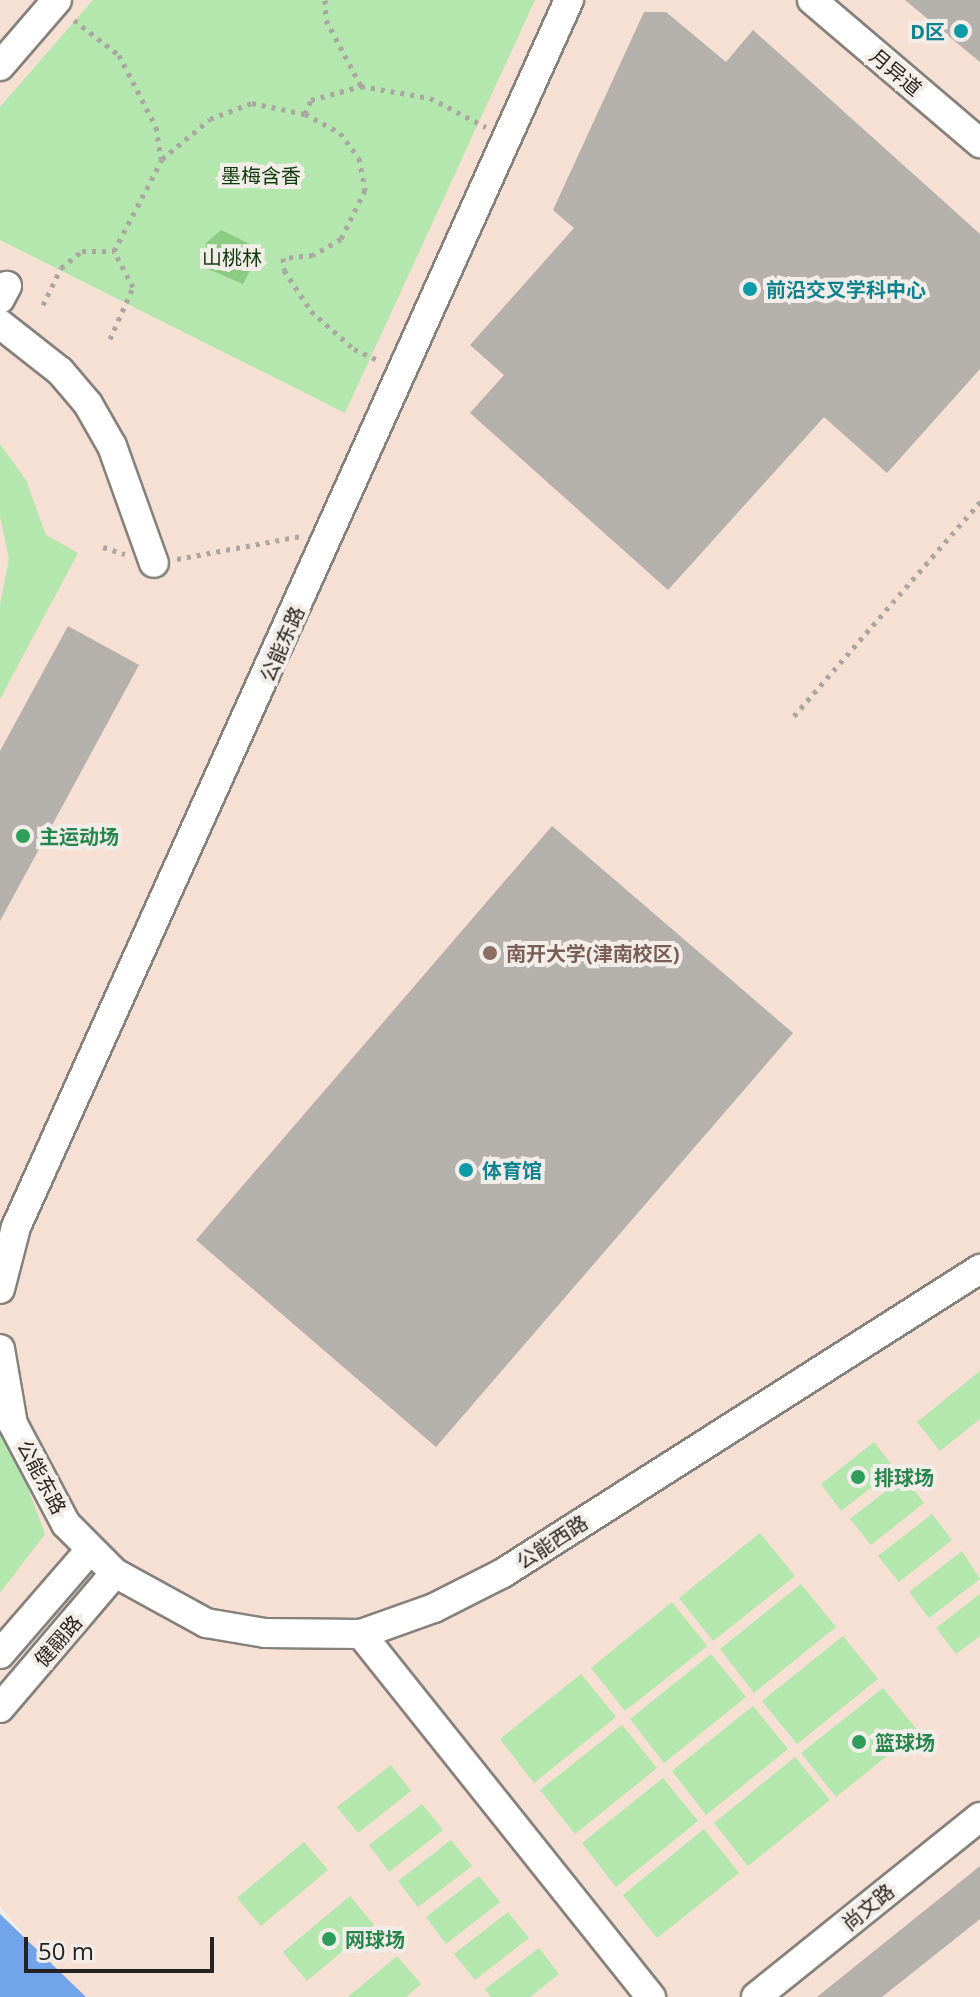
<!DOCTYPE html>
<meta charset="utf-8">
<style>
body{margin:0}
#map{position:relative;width:980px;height:1997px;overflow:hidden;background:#f2ede8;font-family:"Open Sans","Noto Sans SC",sans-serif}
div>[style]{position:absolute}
.education>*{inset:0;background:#f6dfd3}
.green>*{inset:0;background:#b3e7ad}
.forest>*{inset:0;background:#8ccb84}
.water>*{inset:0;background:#72a4eb}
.building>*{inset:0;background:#b4b0ab}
.path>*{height:5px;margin-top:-2.5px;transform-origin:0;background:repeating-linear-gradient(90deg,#aaa6a2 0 4px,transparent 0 10px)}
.roads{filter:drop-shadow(2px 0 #85817c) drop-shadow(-2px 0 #85817c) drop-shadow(0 2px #85817c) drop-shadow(0 -2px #85817c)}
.minor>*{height:28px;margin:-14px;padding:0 14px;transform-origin:14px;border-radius:14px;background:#fff}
.dots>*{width:22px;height:22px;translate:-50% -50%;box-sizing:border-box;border:4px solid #f2ede8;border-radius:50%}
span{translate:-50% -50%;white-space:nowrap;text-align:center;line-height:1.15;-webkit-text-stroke:8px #f2ede8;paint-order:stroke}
.culture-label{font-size:20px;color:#0d838f;font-weight:700}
.right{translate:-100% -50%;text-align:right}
.left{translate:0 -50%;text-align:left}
.street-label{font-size:20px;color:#252321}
.park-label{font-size:20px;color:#0f3b0b}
.leisure-label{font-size:20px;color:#27864d;font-weight:700}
.education-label{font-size:20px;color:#785e54;font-weight:700}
.scale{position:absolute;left:24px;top:1937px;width:190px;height:36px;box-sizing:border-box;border:4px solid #252321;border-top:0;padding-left:10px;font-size:24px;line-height:28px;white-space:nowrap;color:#252321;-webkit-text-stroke:6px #f2ede8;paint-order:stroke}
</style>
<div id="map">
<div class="education">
<i style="clip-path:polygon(0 0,980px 0,980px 1997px,75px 1997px,0 1906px)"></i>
</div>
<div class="green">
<i style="clip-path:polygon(93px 0,535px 0,345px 413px,0 240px,0 107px)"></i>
<i style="clip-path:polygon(0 444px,26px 480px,46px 535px,78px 553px,0 699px,0 605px,9px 559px,0 516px)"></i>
<i style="clip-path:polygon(980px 1371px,980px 1419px,940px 1451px,917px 1422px)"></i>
<i style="clip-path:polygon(0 1414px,45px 1534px,0 1593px)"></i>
<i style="clip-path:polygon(874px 1442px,895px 1469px,841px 1511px,821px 1484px)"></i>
<i style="clip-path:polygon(904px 1477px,924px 1503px,871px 1545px,850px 1519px)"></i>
<i style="clip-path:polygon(932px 1514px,952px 1540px,899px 1582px,878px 1556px)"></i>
<i style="clip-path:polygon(760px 1533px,795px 1576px,713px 1641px,679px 1598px)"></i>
<i style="clip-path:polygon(962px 1551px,980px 1579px,929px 1618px,909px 1592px)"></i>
<i style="clip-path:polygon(801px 1584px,836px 1627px,754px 1693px,720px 1649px)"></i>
<i style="clip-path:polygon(980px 1594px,980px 1636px,956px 1654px,936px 1628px)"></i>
<i style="clip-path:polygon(672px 1602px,707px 1646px,625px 1711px,591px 1668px)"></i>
<i style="clip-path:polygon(843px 1636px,878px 1679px,797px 1744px,762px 1701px)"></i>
<i style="clip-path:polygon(711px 1654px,746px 1697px,664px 1763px,630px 1719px)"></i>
<i style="clip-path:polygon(581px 1674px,616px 1717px,534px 1783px,500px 1739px)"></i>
<i style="clip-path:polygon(883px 1688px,918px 1731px,836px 1797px,801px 1753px)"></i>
<i style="clip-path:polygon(753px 1706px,788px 1749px,706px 1815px,672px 1771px)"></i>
<i style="clip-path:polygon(622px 1725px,657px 1768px,575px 1834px,540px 1790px)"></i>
<i style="clip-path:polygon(795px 1757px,830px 1800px,748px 1866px,714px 1823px)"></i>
<i style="clip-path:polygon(391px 1765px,411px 1791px,358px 1833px,337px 1807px)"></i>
<i style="clip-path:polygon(663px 1778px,698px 1821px,616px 1887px,582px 1843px)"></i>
<i style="clip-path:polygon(422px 1804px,443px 1830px,389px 1872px,369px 1845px)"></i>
<i style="clip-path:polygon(704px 1829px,739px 1873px,657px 1938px,623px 1895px)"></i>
<i style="clip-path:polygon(451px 1840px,472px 1866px,418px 1907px,398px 1881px)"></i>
<i style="clip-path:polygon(304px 1842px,328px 1870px,261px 1926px,237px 1898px)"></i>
<i style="clip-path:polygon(479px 1876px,500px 1902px,446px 1944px,426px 1917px)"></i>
<i style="clip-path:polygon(350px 1896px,374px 1925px,307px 1981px,283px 1952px)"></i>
<i style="clip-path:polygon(508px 1912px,529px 1938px,475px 1980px,454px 1954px)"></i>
<i style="clip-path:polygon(539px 1948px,559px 1974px,530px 1997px,491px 1997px,485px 1989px)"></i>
<i style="clip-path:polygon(397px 1956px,421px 1984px,406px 1997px,348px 1997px)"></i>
</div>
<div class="forest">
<i style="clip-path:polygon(221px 230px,250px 244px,256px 260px,243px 284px,208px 269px,206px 243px)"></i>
</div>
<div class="water">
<i style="clip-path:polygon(0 1914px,86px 1997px,0 1997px)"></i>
</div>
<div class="building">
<i style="clip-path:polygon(905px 0,980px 0,980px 62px)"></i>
<i style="clip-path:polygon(644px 12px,666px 12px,726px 62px,753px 30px,980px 234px,980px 369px,887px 473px,824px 417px,668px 590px,470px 413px,504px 375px,470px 345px,574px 228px,553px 210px)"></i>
<i style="clip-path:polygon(68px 626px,139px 665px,0 921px,0 751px)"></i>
<i style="clip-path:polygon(552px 826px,793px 1033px,436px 1447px,196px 1240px)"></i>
<i style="clip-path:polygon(980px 1866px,980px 1919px,882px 1997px,817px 1997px)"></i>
</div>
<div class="path">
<i style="left:325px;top:0;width:20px;rotate:87deg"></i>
<i style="left:326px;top:20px;width:75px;rotate:62.1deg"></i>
<i style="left:74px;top:20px;width:57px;rotate:37.9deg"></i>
<i style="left:119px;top:55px;width:81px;rotate:62.8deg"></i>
<i style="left:156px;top:127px;width:32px;rotate:81deg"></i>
<i style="left:305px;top:114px;width:40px;rotate:28deg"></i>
<i style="left:340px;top:133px;width:31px;rotate:53deg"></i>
<i style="left:359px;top:158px;width:33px;rotate:79deg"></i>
<i style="left:365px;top:190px;width:55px;rotate:116.1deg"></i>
<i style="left:341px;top:239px;width:32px;rotate:150deg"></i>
<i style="left:313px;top:255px;width:30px;rotate:174deg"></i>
<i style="left:283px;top:258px;width:12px;rotate:85deg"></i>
<i style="left:284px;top:270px;width:49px;rotate:56.6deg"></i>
<i style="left:311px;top:311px;width:57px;rotate:41.5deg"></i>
<i style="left:354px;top:349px;width:26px;rotate:25deg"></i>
<i style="left:43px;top:305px;width:41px;rotate:-64.1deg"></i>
<i style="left:61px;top:268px;width:27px;rotate:-39deg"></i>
<i style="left:82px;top:251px;width:32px"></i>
<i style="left:110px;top:339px;width:57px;rotate:-66.1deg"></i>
<i style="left:133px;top:287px;width:41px;rotate:-117.8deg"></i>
<i style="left:114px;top:251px;width:104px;rotate:-62.4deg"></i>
<i style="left:162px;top:159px;width:62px;rotate:-39.8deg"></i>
<i style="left:210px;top:119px;width:45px;rotate:-20.9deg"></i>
<i style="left:252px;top:103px;width:54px;rotate:11.7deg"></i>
<i style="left:305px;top:114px;width:15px;rotate:-67deg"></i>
<i style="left:311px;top:100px;width:52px;rotate:-15.6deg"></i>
<i style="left:361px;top:86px;width:70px;rotate:9.9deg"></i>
<i style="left:430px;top:98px;width:63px;rotate:27.4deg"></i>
<i style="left:103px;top:547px;width:23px;rotate:18deg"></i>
<i style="left:177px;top:559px;width:126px;rotate:-10.5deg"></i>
<i style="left:794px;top:716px;width:284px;rotate:-49deg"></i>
</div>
<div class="roads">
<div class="minor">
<i style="left:812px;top:0;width:221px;rotate:40.4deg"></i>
<i style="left:0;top:66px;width:87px;rotate:-49.2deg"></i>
<i style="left:0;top:299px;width:15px;rotate:-62deg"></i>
<i style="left:0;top:324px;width:76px;rotate:38.1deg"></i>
<i style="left:60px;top:371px;width:43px;rotate:49.7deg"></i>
<i style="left:88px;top:404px;width:48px;rotate:60.3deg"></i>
<i style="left:112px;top:446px;width:124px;rotate:70.3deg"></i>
<i style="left:0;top:1289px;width:64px;rotate:-75.5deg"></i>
<i style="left:16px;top:1227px;width:1346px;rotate:-65.74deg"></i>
<i style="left:0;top:1349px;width:76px;rotate:80.2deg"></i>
<i style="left:13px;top:1424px;width:113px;rotate:62.1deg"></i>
<i style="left:66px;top:1524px;width:69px;rotate:45deg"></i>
<i style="left:115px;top:1573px;width:104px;rotate:28.8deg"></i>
<i style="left:206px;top:1623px;width:60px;rotate:9.6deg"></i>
<i style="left:265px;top:1633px;width:96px;rotate:0.6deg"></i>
<i style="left:361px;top:1634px;width:77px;rotate:-19.6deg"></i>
<i style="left:434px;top:1608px;width:77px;rotate:-26.9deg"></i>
<i style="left:503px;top:1573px;width:566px;rotate:-32.51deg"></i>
<i style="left:361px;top:1634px;width:465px;rotate:51.4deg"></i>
<i style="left:0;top:1654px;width:138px;rotate:-49.1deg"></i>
<i style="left:0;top:1708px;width:177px;rotate:-49.6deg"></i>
<i style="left:756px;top:1997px;width:287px;rotate:-38.8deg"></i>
</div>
</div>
<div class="dots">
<i style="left:961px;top:31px;background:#0f9aa8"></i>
<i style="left:750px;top:289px;background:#0f9aa8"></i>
<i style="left:23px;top:836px;background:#2e9e5b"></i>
<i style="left:490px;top:953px;background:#8d6e63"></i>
<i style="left:466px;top:1170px;background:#0f9aa8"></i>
<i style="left:858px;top:1477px;background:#2e9e5b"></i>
<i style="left:859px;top:1742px;background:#2e9e5b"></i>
<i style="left:329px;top:1939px;background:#2e9e5b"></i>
</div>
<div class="culture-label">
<span class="right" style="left:945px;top:31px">D区</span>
<span class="left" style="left:766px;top:289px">前沿交叉学科中心</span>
<span class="left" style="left:482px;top:1170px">体育馆</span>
</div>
<div class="street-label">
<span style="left:896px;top:72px;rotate:40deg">月异道</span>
<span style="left:282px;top:644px;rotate:-66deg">公能东路</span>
<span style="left:42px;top:1477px;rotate:62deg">公能东路</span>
<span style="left:552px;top:1542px;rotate:-33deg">公能西路</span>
<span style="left:58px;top:1641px;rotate:-49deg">健翮路</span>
<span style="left:868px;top:1907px;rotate:-39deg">尚文路</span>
</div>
<div class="park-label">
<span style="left:261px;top:175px">墨梅含香</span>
<span style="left:232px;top:257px">山桃林</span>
</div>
<div class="leisure-label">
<span class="left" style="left:39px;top:836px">主运动场</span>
<span class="left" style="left:874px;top:1477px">排球场</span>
<span class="left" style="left:875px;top:1742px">篮球场</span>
<span class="left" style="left:345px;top:1939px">网球场</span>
</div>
<div class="education-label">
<span class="left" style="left:506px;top:953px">南开大学(津南校区)</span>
</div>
<div class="scale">50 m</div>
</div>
